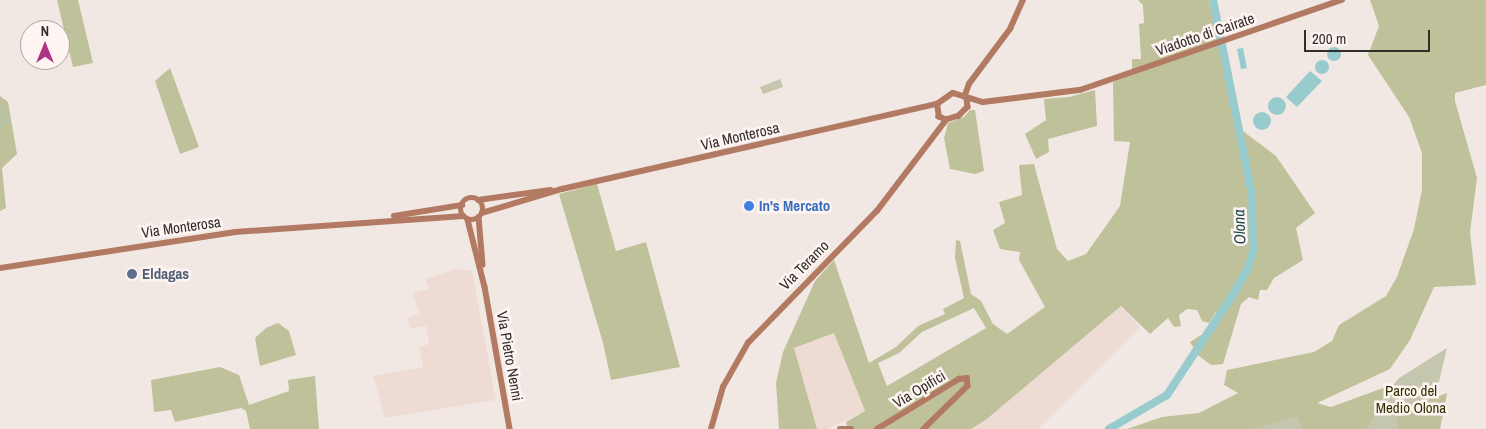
<!DOCTYPE html>
<style>
body{margin:0}
#map{position:relative;width:1486px;height:429px;overflow:hidden;background:#f2e8e3;font-family:"Archivo Narrow",sans-serif}
div>[style]{position:absolute}
.built>*{inset:0;background:#eedcd4}
.green>*{inset:0;background:#c4c6ad}
.forest>*{inset:0;background:#bec199}
.water>*{inset:0;background:#97cbce}
.round{border-radius:50%}
.stream>*{height:1px;margin:-0.5px;padding:0 0.5px;transform-origin:0.5px;border-radius:0.5px;background:#97cbce}
.river>*{height:8px;margin:-4px;padding:0 4px;transform-origin:4px;border-radius:4px;background:#97cbce}
.secondary>*{height:5.5px;margin:-2.75px;padding:0 2.75px;transform-origin:2.75px;border-radius:2.75px;background:#b27a63}
.secondary>.ring{margin:-2.75px;padding:0;box-sizing:content-box;background:none;border:5.5px solid #b27a63;border-radius:50%}
.dots>*{width:14px;height:14px;translate:-50% -50%;box-sizing:border-box;border:2px solid #fef5f2;border-radius:50%}
span{translate:-50% -50%;white-space:nowrap;text-align:center;line-height:1.15;-webkit-text-stroke:5px #fef5f2;paint-order:stroke}
.street-label{font-size:15px;color:#312d2b}
.shop-label{font-size:15px;color:#366cbe;font-weight:700}
.left{translate:0 -50%;text-align:left}
.service-label{font-size:15px;color:#4e5e75;font-weight:700}
.park-label{font-size:15px;color:#2f3000}
.water-label{font-size:16px;color:#1b4a4c;font-style:italic}
.north{position:absolute;left:20px;top:20px;width:50px;height:50px;box-sizing:border-box;background:#fef5f2;border:1px solid #aca5a2;border-radius:50%;rotate:0deg;font-size:14px;font-weight:700;line-height:20px;text-align:center;color:#312d2b}
.north::after{content:'';display:block;margin:auto;width:18px;height:22px;background:#b03383;clip-path:polygon(50% 0,100% 100%,50% 72%,0 100%)}
.scale{position:absolute;left:1304px;top:30px;width:126px;height:22px;box-sizing:border-box;border:2px solid #312d2b;border-top:0;padding-left:6px;font-size:15px;line-height:18px;white-space:nowrap;color:#312d2b;-webkit-text-stroke:4px #fef5f2;paint-order:stroke}
</style>
<div id="map">
<div class="built">
<i style="clip-path:polygon(455px 269px,472px 271px,496px 400px,385px 418px,373px 376px,423px 367px,419px 347px,429px 344px,426px 326px,410px 329px,407px 318px,420px 314px,413px 293px,429px 289px,426px 279px)"></i>
<i style="clip-path:polygon(1121px 306px,1140px 327px,1038px 429px,971px 429px,987px 419px)"></i>
<i style="clip-path:polygon(834px 333px,865px 411px,828px 429px,817px 429px,794px 348px)"></i>
</div>
<div class="green">
<i style="clip-path:polygon(780px 79px,783px 87px,763px 94px,760px 87px)"></i>
<i style="clip-path:polygon(1447px 348px,1430px 420px,1420px 429px,1241px 429px,1253px 423px,1337px 407px,1390px 389px,1399px 378px)"></i>
</div>
<div class="forest">
<i style="clip-path:polygon(57px 0,78px 0,93px 63px,73px 67px)"></i>
<i style="clip-path:polygon(evenodd,1138px 0,1209px 0,1235px 125px,1276px 156px,1315px 213px,1296px 228px,1303px 260px,1274px 278px,1267px 290px,1260px 290px,1258px 300px,1249px 297px,1241px 304px,1223px 364px,1211px 365px,1199px 356px,1190px 342px,1201px 335px,1210px 335px,1217px 324px,1216px 312px,1209px 323px,1202px 321px,1197px 310px,1187px 309px,1179px 315px,1181px 326px,1174px 327px,1168px 318px,1150px 334px,1121px 306px,987px 419px,971px 429px,848px 429px,846px 422px,865px 411px,834px 333px,794px 348px,817px 429px,779px 429px,776px 383px,783px 352px,815px 281px,834px 260px,869px 363px,896px 347px,918px 326px,945px 314px,943px 309px,964px 298px,955px 258px,956px 240px,960px 241px,971px 294px,981px 301px,993px 324px,1007px 334px,1045px 307px,1019px 260px,1020px 252px,1000px 249px,993px 230px,1005px 223px,999px 202px,1022px 195px,1019px 165px,1034px 164px,1057px 249px,1068px 261px,1086px 254px,1120px 206px,1130px 142px,1114px 141px,1113px 82px,1132px 75px,1132px 59px,1141px 59px,1139px 24px,1144px 23px,1143px 5px,1138px 0,974px 308px,986px 328px,887px 386px,878px 363px,899px 353px,922px 332px,974px 308px)"></i>
<i style="clip-path:polygon(1370px 0,1486px 0,1486px 85px,1455px 93px,1455px 101px,1477px 178px,1470px 232px,1476px 285px,1434px 287px,1410px 340px,1390px 369px,1317px 403px,1331px 407px,1386px 387px,1376px 415px,1366px 429px,1302px 429px,1298px 416px,1251px 429px,1127px 429px,1162px 417px,1199px 413px,1238px 393px,1224px 385px,1227px 370px,1314px 352px,1332px 341px,1339px 325px,1386px 296px,1397px 277px,1414px 229px,1422px 190px,1422px 153px,1409px 117px,1368px 55px,1379px 26px)"></i>
<i style="clip-path:polygon(170px 68px,199px 147px,180px 154px,155px 81px)"></i>
<i style="clip-path:polygon(1095px 90px,1097px 126px,1048px 139px,1049px 152px,1036px 159px,1025px 134px,1046px 120px,1044px 99px,1069px 97px)"></i>
<i style="clip-path:polygon(0 96px,8px 102px,17px 154px,2px 168px,6px 208px,0 211px)"></i>
<i style="clip-path:polygon(970px 110px,975px 110px,984px 171px,975px 174px,950px 169px,944px 138px,948px 123px,964px 117px)"></i>
<i style="clip-path:polygon(597px 184px,616px 251px,646px 242px,680px 367px,611px 380px,603px 343px,559px 194px)"></i>
<i style="clip-path:polygon(278px 323px,289px 331px,296px 355px,260px 366px,255px 338px,266px 328px)"></i>
<i style="clip-path:polygon(220px 367px,239px 375px,249px 405px,289px 391px,288px 380px,315px 376px,319px 429px,250px 429px,246px 411px,241px 408px,175px 422px,171px 410px,154px 412px,151px 380px)"></i>
<i style="clip-path:polygon(1447px 393px,1440px 429px,1397px 429px,1398px 418px,1393px 414px)"></i>
</div>
<div class="water">
<i class="round" style="left:1327px;top:47px;width:14px;height:14px"></i>
<i style="clip-path:polygon(1243px 48px,1247px 68px,1241px 69px,1237px 49px)"></i>
<i class="round" style="left:1315px;top:60px;width:14px;height:14px"></i>
<i style="clip-path:polygon(1310px 71px,1322px 81px,1297px 107px,1286px 97px)"></i>
<i class="round" style="left:1268px;top:97px;width:18px;height:18px"></i>
<i class="round" style="left:1253px;top:112px;width:18px;height:18px"></i>
</div>
<div class="stream">
<i style="left:0;top:108px;width:14px;rotate:65deg"></i>
<i style="left:6px;top:121px;width:7px;rotate:146deg"></i>
</div>
<div class="river">
<i style="left:1109px;top:429px;width:67px;rotate:-30.4deg"></i>
<i style="left:1167px;top:395px;width:122px;rotate:-56.7deg"></i>
<i style="left:1234px;top:293px;width:29px;rotate:-61deg"></i>
<i style="left:1248px;top:268px;width:18px;rotate:-74deg"></i>
<i style="left:1253px;top:251px;width:56px;rotate:-91deg"></i>
<i style="left:1252px;top:195px;width:199px;rotate:-101.3deg"></i>
</div>
<div class="secondary">
<i style="left:965px;top:95px;width:12px;rotate:-70deg"></i>
<i style="left:969px;top:84px;width:69px;rotate:-53.3deg"></i>
<i style="left:1010px;top:29px;width:32px;rotate:-66deg"></i>
<i style="left:967px;top:99px;width:8px;rotate:83deg"></i>
<i style="left:968px;top:107px;width:13px;rotate:135deg"></i>
<i style="left:959px;top:116px;width:14px;rotate:163deg"></i>
<i style="left:946px;top:120px;width:8px;rotate:-157deg"></i>
<i style="left:939px;top:117px;width:13px;rotate:-99deg"></i>
<i style="left:937px;top:104px;width:19px;rotate:-35deg"></i>
<i style="left:953px;top:93px;width:31px;rotate:17deg"></i>
<i style="left:983px;top:102px;width:98px;rotate:-7.1deg"></i>
<i style="left:1080px;top:90px;width:277px;rotate:-19deg"></i>
<i class="ring" style="left:461px;top:198px;width:16.5px;height:16.5px"></i>
<i style="left:478px;top:200px;width:73px;rotate:-7.9deg"></i>
<i style="left:482px;top:213px;width:84px;rotate:-16.7deg"></i>
<i style="left:562px;top:189px;width:385px;rotate:-12.8deg"></i>
<i style="left:394px;top:216px;width:69px;rotate:-9.2deg"></i>
<i style="left:479px;top:217px;width:48px;rotate:85.2deg"></i>
<i style="left:468px;top:220px;width:69px;rotate:75.8deg"></i>
<i style="left:485px;top:287px;width:144px;rotate:80deg"></i>
<i style="left:0;top:268px;width:238px;rotate:-8.7deg"></i>
<i style="left:235px;top:232px;width:229px;rotate:-4deg"></i>
<i style="left:711px;top:429px;width:44px;rotate:-74.1deg"></i>
<i style="left:723px;top:387px;width:51px;rotate:-60.4deg"></i>
<i style="left:748px;top:343px;width:185px;rotate:-45.7deg"></i>
<i style="left:877px;top:211px;width:114px;rotate:-52.8deg"></i>
<i style="left:840px;top:429px;width:11px"></i>
<i style="left:877px;top:429px;width:96px;rotate:-31.4deg"></i>
<i style="left:959px;top:379px;width:8px;rotate:-7deg"></i>
<i style="left:967px;top:378px;width:8px;rotate:83deg"></i>
<i style="left:968px;top:386px;width:6px;rotate:135deg"></i>
<i style="left:964px;top:390px;width:56px;rotate:135.7deg"></i>
</div>
<div class="dots">
<i style="left:749px;top:206px;background:#3f7fe0"></i>
<i style="left:132px;top:274px;background:#5c6f8a"></i>
</div>
<div class="street-label">
<span style="left:1205px;top:34px;rotate:-19deg">Viadotto di Cairate</span>
<span style="left:740px;top:136px;rotate:-13deg">Via Monterosa</span>
<span style="left:181px;top:227px;rotate:-8deg">Via Monterosa</span>
<span style="left:804px;top:265px;rotate:-45deg">Via Teramo</span>
<span style="left:510px;top:356px;rotate:80deg">Via Pietro Nenni</span>
<span style="left:919px;top:389px;rotate:-31deg">Via Opifici</span>
</div>
<div class="shop-label">
<span class="left" style="left:759px;top:206px">In's Mercato</span>
</div>
<div class="service-label">
<span class="left" style="left:142px;top:274px">Eldagas</span>
</div>
<div class="park-label">
<span style="left:1411px;top:399px">Parco del<br>Medio Olona</span>
</div>
<div class="water-label">
<span style="left:1239px;top:227px;rotate:-92deg">Olona</span>
</div>
<div class="north">N</div>
<div class="scale">200 m</div>
</div>
